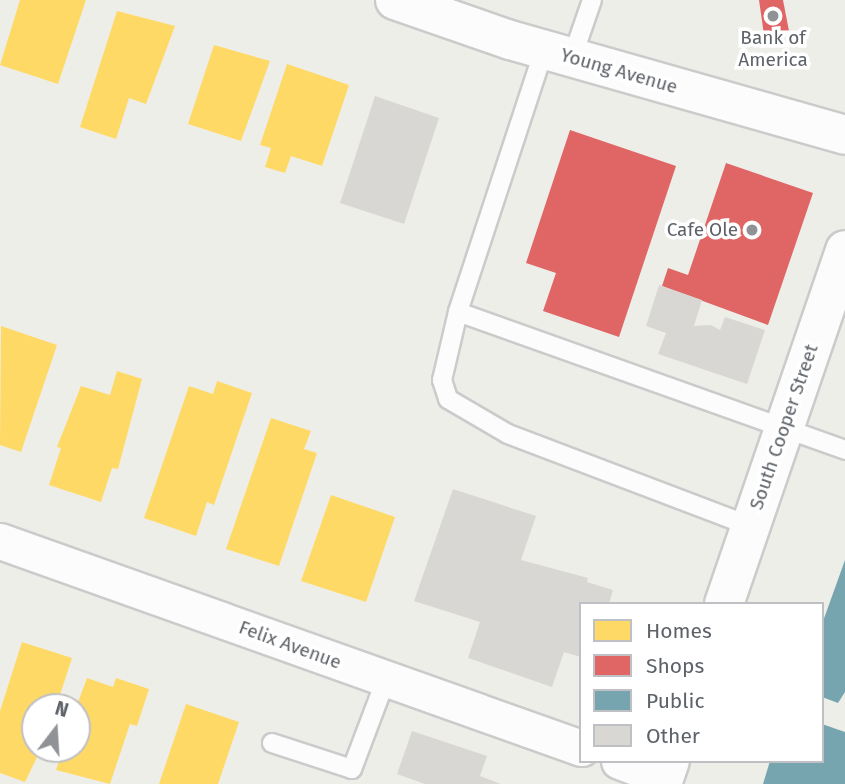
<!DOCTYPE html>
<style>
body{margin:0}
#map{position:relative;width:845px;height:784px;overflow:hidden;background:#eeeee9;font-family:"Fira Sans",sans-serif}
div>[style]{position:absolute}
.homes>*{inset:0;background:#ffd966}
.shops>*{inset:0;background:#e06666}
.public>*{inset:0;background:#76a5af}
.building>*{inset:0;background:#d8d7d4}
.roads{filter:drop-shadow(2px 0 #cbcbcb) drop-shadow(-2px 0 #cbcbcb) drop-shadow(0 2px #cbcbcb) drop-shadow(0 -2px #cbcbcb)}
.lane>*{height:18px;margin:-9px;padding:0 9px;transform-origin:9px;border-radius:9px;background:#fcfcfc}
.street>*{height:35px;margin:-17.5px;padding:0 17.5px;transform-origin:17.5px;border-radius:17.5px;background:#fcfcfc}
.secondary>*{height:38px;margin:-19px;padding:0 19px;transform-origin:19px;border-radius:19px;background:#fcfcfc}
.dots>*{width:19px;height:19px;translate:-50% -50%;box-sizing:border-box;border:4px solid #fff;border-radius:50%}
span{translate:-50% -50%;white-space:nowrap;text-align:center;line-height:1.15;-webkit-text-stroke:7px #fff;paint-order:stroke}
.poi-label{font-size:19px;color:#5d6268}
.right{translate:-100% -50%;text-align:right}
.street-label{font-size:19px;color:#5d6268}
.legend{position:absolute;left:579px;top:602px;width:245px;height:161px;box-sizing:border-box;background:#fff;border:2px solid #bec0c3;margin:0;padding:9px 12px;list-style:none;font-size:21px;color:#5d6268}
.legend li{display:flex;align-items:center;gap:14px;height:35px}
.legend b{width:35px;border:2px solid #bec0c3}
.north{position:absolute;left:21px;top:693px;width:70px;height:70px;box-sizing:border-box;background:#fff;border:2px solid #bec0c3;border-radius:50%;rotate:17deg;font-size:19px;font-weight:700;line-height:28px;text-align:center;color:#5d6268}
.north::after{content:'';display:block;margin:auto;width:24px;height:32px;background:#909395;clip-path:polygon(50% 0,100% 100%,50% 72%,0 100%)}
</style>
<div id="map">
<div class="homes">
<i style="clip-path:polygon(20px 0,86px 0,58px 84px,0 65px)"></i>
<i style="clip-path:polygon(117px 11px,175px 26px,146px 104px,129px 98px,116px 139px,80px 127px)"></i>
<i style="clip-path:polygon(214px 45px,270px 61px,241px 141px,188px 124px)"></i>
<i style="clip-path:polygon(287px 64px,349px 85px,322px 166px,291px 156px,285px 173px,265px 167px,271px 148px,260px 145px)"></i>
<i style="clip-path:polygon(1px 326px,57px 345px,21px 452px,0 445px)"></i>
<i style="clip-path:polygon(117px 371px,142px 379px,118px 469px,112px 468px,101px 502px,49px 485px,61px 448px,57px 447px,81px 386px,110px 395px)"></i>
<i style="clip-path:polygon(217px 381px,252px 393px,214px 505px,207px 502px,196px 536px,144px 518px,189px 386px,213px 394px)"></i>
<i style="clip-path:polygon(271px 418px,311px 431px,304px 449px,317px 453px,279px 566px,226px 549px)"></i>
<i style="clip-path:polygon(331px 495px,395px 517px,366px 602px,301px 581px)"></i>
<i style="clip-path:polygon(22px 642px,72px 658px,56px 707px,35px 707px,35px 749px,41px 749px,25px 782px,0 773px,0 711px)"></i>
<i style="clip-path:polygon(87px 678px,113px 687px,116px 678px,149px 689px,137px 726px,130px 724px,110px 784px,56px 770px,63px 749px,77px 749px,77px 705px)"></i>
<i style="clip-path:polygon(186px 704px,239px 722px,218px 784px,159px 784px)"></i>
</div>
<div class="shops">
<i style="clip-path:polygon(759px 0,783px 0,789px 31px,764px 35px)"></i>
<i style="clip-path:polygon(570px 130px,676px 166px,619px 337px,543px 311px,556px 273px,526px 263px)"></i>
<i style="clip-path:polygon(726px 163px,813px 193px,768px 325px,662px 286px,668px 268px,688px 275px)"></i>
</div>
<div class="public">
<i style="clip-path:polygon(845px 560px,845px 692px,838px 703px,822px 697px,822px 624px)"></i>
<i style="clip-path:polygon(822px 724px,845px 732px,845px 784px,763px 784px,770px 761px,822px 761px)"></i>
</div>
<div class="building">
<i style="clip-path:polygon(375px 96px,439px 118px,404px 224px,340px 203px)"></i>
<i style="clip-path:polygon(659px 285px,702px 300px,694px 326px,711px 325px,720px 330px,725px 317px,765px 330px,747px 384px,658px 354px,666px 333px,646px 326px)"></i>
<i style="clip-path:polygon(453px 489px,536px 516px,521px 560px,588px 578px,587px 582px,613px 590px,609px 604px,581px 604px,581px 657px,564px 652px,552px 687px,468px 658px,480px 622px,414px 601px)"></i>
<i style="clip-path:polygon(412px 731px,487px 756px,480px 776px,501px 784px,425px 784px,397px 774px)"></i>
</div>
<div class="roads">
<div class="lane">
<i style="left:544px;top:50px;width:276px;rotate:108.2deg"></i>
<i style="left:458px;top:312px;width:70px;rotate:103.2deg"></i>
<i style="left:442px;top:380px;width:20px;rotate:72deg"></i>
<i style="left:448px;top:399px;width:69px;rotate:30.3deg"></i>
<i style="left:508px;top:434px;width:259px;rotate:20.8deg"></i>
<i style="left:572px;top:58px;width:61px;rotate:-71deg"></i>
<i style="left:458px;top:312px;width:411px;rotate:19.6deg"></i>
<i style="left:272px;top:743px;width:84px;rotate:18deg"></i>
<i style="left:352px;top:769px;width:96px;rotate:-69.3deg"></i>
</div>
<div class="street">
<i style="left:0;top:541px;width:617px;rotate:19.61deg"></i>
<i style="left:619px;top:761px;width:48px;rotate:20.7deg"></i>
</div>
<div class="secondary">
<i style="left:395px;top:0;width:122px;rotate:19.2deg"></i>
<i style="left:510px;top:40px;width:348px;rotate:15.8deg"></i>
<i style="left:724px;top:604px;width:374px;rotate:-71.1deg"></i>
<i style="left:662px;top:784px;width:24px;rotate:-71deg"></i>
</div>
</div>
<div class="dots">
<i style="left:773px;top:16px;background:#909395"></i>
<i style="left:752px;top:230px;background:#909395"></i>
</div>
<div class="poi-label">
<span style="left:773px;top:49px">Bank of<br>America</span>
<span class="right" style="left:738px;top:230px">Cafe Ole</span>
</div>
<div class="street-label">
<span style="left:619px;top:71px;rotate:16deg">Young Avenue</span>
<span style="left:784px;top:427px;rotate:-71deg">South Cooper Street</span>
<span style="left:290px;top:645px;rotate:20deg">Felix Avenue</span>
</div>
<ul class="legend">
<li><b style="height:19px;background:#ffd966"></b>Homes</li>
<li><b style="height:19px;background:#e06666"></b>Shops</li>
<li><b style="height:19px;background:#76a5af"></b>Public</li>
<li><b style="height:19px;background:#d8d7d4"></b>Other</li>
</ul>
<div class="north">N</div>
</div>
